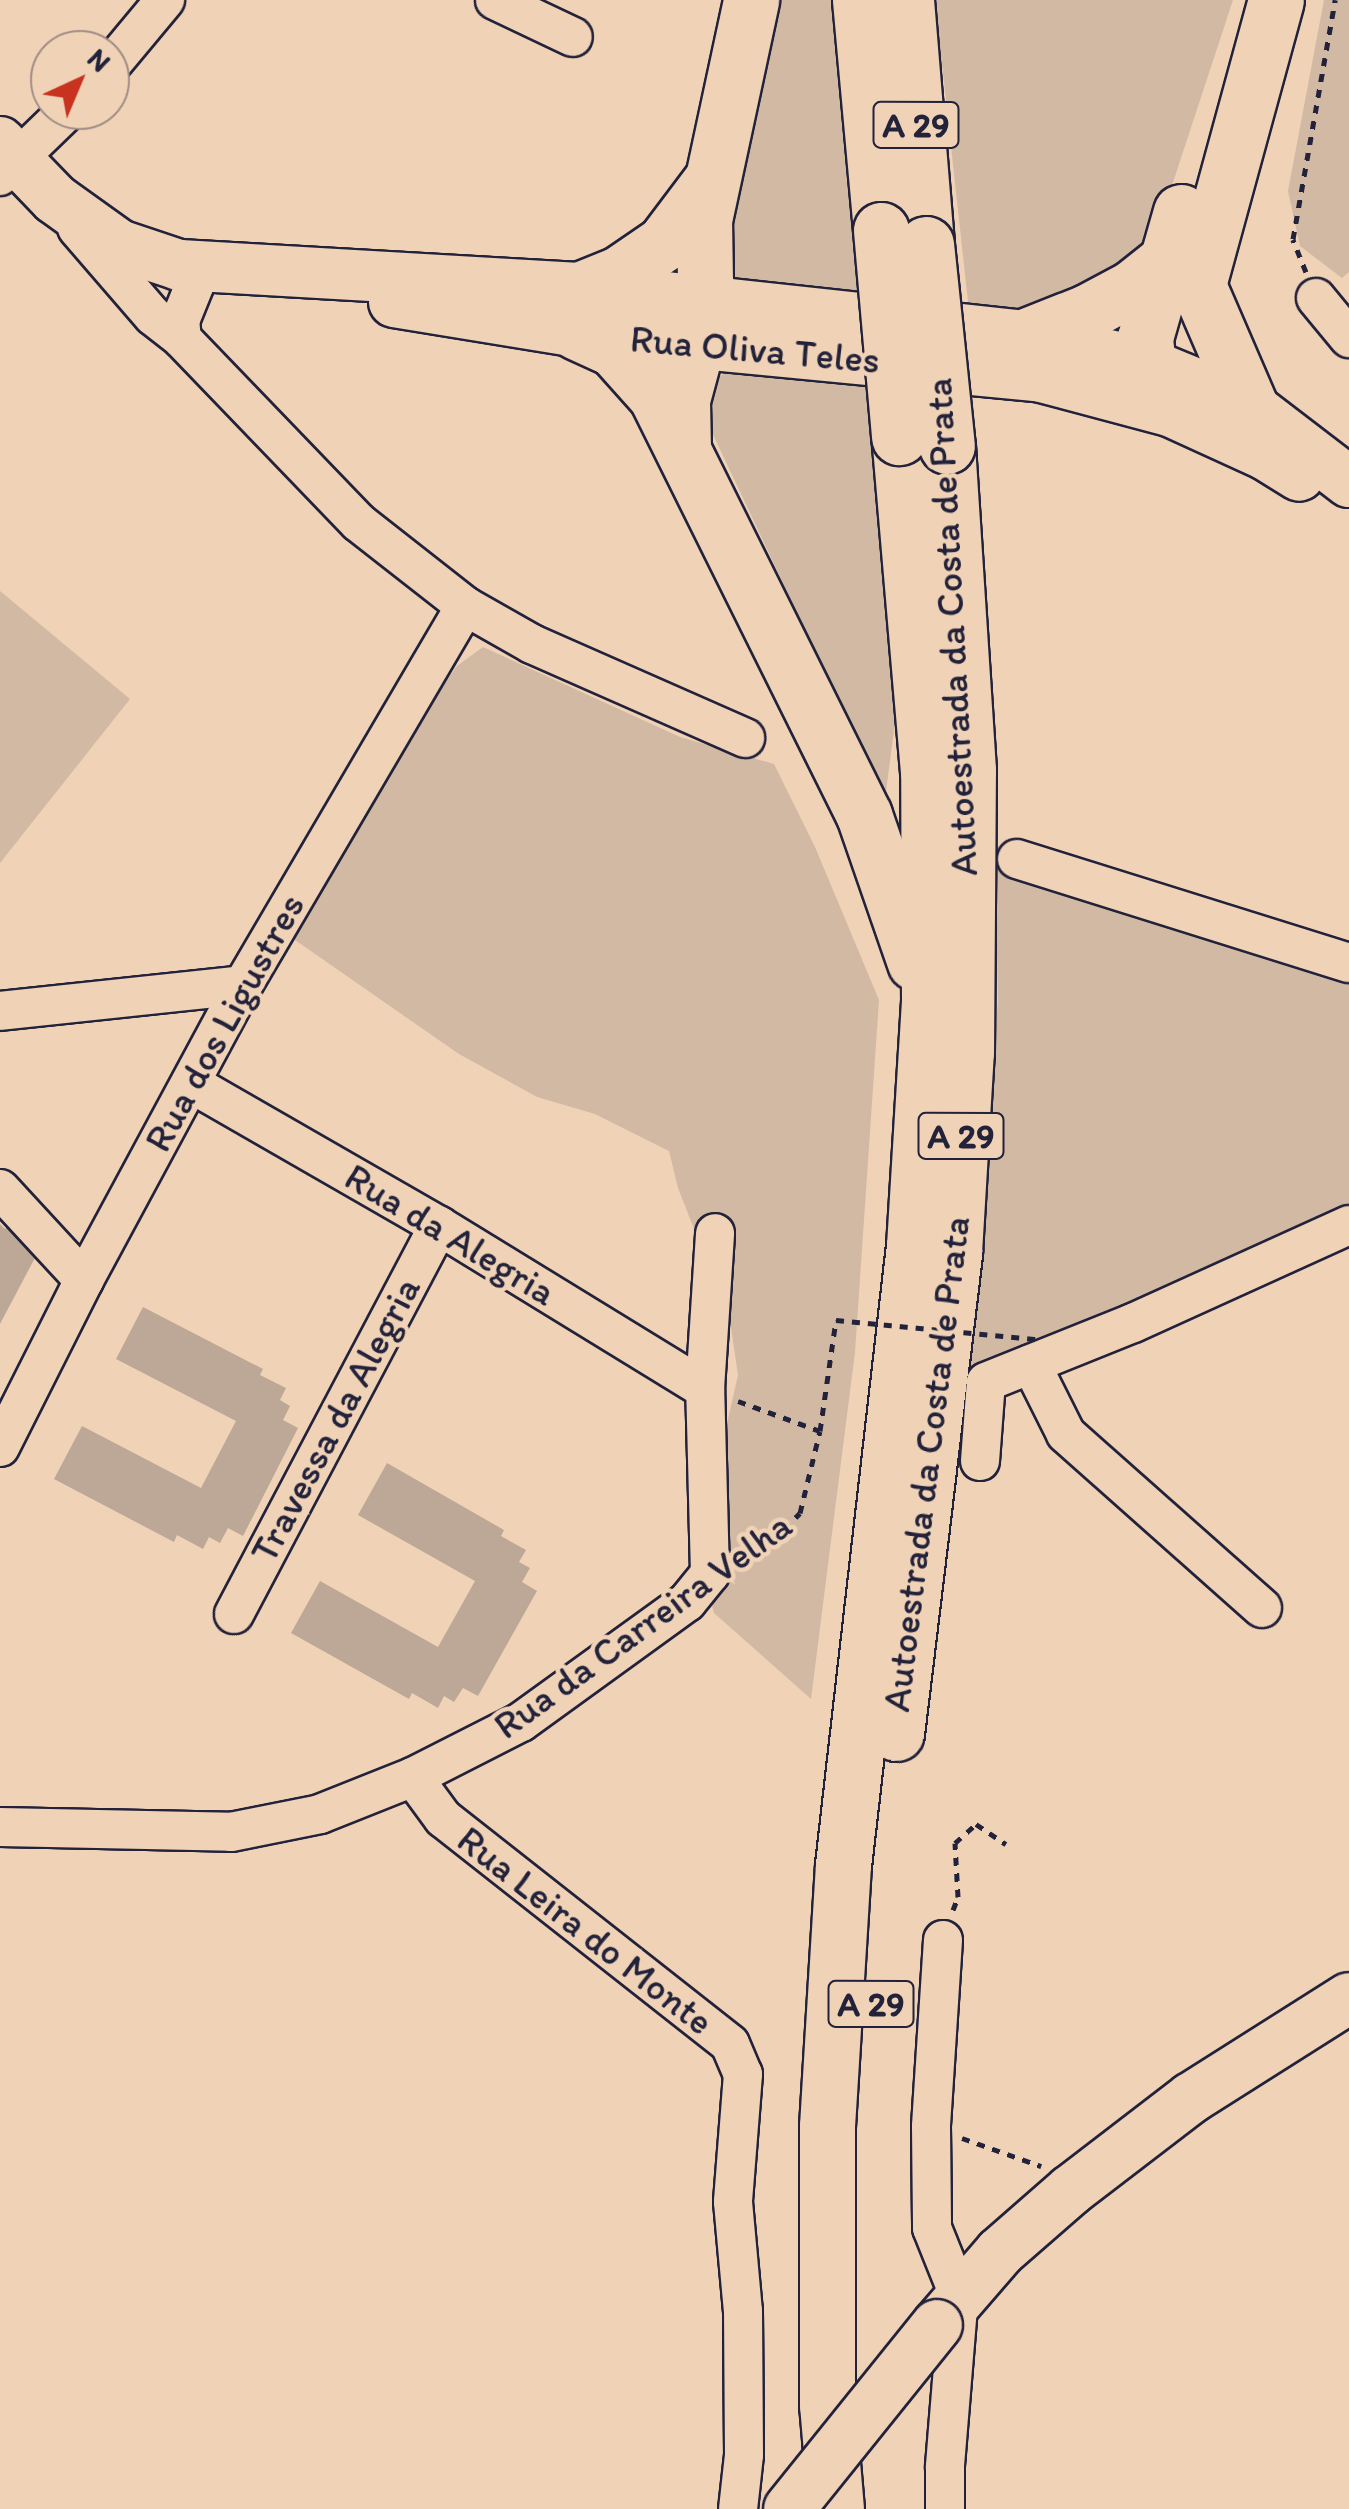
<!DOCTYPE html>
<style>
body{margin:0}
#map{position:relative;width:1349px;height:2509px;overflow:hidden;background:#f0d2b6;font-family:Itim,sans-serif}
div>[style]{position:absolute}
.green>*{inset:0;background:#d2b9a4}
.building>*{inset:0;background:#bda797}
.path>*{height:5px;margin-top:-2.5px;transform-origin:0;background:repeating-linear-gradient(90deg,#22223b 0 8px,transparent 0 16px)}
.roads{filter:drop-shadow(2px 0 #22223b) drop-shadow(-2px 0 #22223b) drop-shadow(0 2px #22223b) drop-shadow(0 -2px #22223b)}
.minor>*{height:38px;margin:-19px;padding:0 19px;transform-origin:19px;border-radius:19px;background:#f0d2b6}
.major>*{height:50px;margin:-25px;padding:0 25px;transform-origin:25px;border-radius:25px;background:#f0d2b6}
.highway>*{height:55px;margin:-27.5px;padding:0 27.5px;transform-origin:27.5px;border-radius:27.5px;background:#f0d2b6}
.path-bridge>*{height:5px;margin-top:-2.5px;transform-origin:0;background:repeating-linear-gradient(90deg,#22223b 0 8px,transparent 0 16px)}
.bridges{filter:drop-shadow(2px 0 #22223b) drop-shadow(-2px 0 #22223b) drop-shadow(0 2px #22223b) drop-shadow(0 -2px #22223b)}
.major-bridge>*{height:50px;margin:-25px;padding:0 25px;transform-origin:25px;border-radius:25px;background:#f0d2b6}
.highway-bridge>*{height:55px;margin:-27.5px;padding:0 27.5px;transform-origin:27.5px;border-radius:27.5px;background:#f0d2b6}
span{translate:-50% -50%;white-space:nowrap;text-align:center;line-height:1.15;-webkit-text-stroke:9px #f0d2b6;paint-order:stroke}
.shield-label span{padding:2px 8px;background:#f0d2b6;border:2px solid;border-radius:8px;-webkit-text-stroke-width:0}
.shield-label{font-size:35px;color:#22223b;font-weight:700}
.street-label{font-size:38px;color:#22223b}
.north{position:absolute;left:30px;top:30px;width:100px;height:100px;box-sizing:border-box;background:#f0d2b6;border:2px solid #9e8c85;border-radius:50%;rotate:44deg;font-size:28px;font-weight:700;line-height:40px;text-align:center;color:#22223b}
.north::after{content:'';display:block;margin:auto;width:35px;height:45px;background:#c8321e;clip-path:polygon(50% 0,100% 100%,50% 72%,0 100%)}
</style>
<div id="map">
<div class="green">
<i style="clip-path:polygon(763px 0,836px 0,860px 295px,724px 284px,737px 120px)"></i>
<i style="clip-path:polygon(935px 0,1233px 0,1156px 234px,1137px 259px,1021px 313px,969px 311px)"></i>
<i style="clip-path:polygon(1324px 0,1349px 0,1349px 272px,1342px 278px,1300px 246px,1288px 191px)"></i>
<i style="clip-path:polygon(739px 366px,867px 377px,896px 715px,885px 799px,708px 424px,707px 395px,718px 377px)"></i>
<i style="clip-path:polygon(0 591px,130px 699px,0 863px)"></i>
<i style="clip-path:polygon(483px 647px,680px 737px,774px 764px,815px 847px,879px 1000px,855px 1352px,811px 1699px,714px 1613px,706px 1580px,718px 1463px,738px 1375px,730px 1321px,678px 1188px,669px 1151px,595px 1114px,537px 1097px,459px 1054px,282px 931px,424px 713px,457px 666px)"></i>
<i style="clip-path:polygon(995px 855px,1059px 858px,1349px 954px,1349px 1225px,1145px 1323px,970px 1367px,998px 1000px)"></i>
</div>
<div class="building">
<i style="clip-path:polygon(0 1224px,5px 1229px,9px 1225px,37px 1254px,0 1324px)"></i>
<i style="clip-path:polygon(143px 1307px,263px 1369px,260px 1375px,286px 1388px,280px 1400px,290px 1406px,283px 1420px,298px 1428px,243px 1536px,228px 1528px,220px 1543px,209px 1537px,203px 1549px,177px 1535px,174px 1542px,54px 1479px,82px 1426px,201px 1488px,236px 1421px,116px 1359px)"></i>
<i style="clip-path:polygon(387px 1463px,504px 1530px,501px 1536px,526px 1550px,519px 1562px,530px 1568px,522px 1582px,537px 1591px,478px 1696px,463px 1688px,454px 1702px,444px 1696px,438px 1708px,412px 1693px,409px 1699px,291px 1633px,320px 1581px,438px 1647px,475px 1581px,358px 1515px)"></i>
</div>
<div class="path">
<i style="left:1306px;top:272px;width:35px;rotate:-112deg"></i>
<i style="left:1293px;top:239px;width:243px;rotate:-80deg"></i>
<i style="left:738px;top:1401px;width:87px;rotate:20.1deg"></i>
<i style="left:741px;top:1558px;width:37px;rotate:-29deg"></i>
<i style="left:773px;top:1540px;width:38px;rotate:-45deg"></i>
<i style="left:800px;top:1513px;width:84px;rotate:-76.3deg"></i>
<i style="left:820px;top:1431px;width:112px;rotate:-81.8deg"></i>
<i style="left:953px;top:1910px;width:14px;rotate:-69deg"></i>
<i style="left:958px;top:1897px;width:54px;rotate:-93.2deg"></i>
<i style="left:955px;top:1843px;width:28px;rotate:-42deg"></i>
<i style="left:976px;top:1824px;width:36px;rotate:34deg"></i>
<i style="left:962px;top:2138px;width:84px;rotate:19.5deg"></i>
</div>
<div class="roads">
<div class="minor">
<i style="left:495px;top:0;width:86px;rotate:25.4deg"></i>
<i style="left:110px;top:66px;width:86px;rotate:-50.2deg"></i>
<i style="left:0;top:176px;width:95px;rotate:-44.1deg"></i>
<i style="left:77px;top:228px;width:116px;rotate:49.2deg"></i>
<i style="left:153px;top:316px;width:37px;rotate:38deg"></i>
<i style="left:182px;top:339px;width:254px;rotate:46.1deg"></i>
<i style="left:358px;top:522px;width:136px;rotate:38.1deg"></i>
<i style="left:465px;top:606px;width:77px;rotate:29.6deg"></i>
<i style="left:532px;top:644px;width:233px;rotate:23.8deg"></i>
<i style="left:1316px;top:298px;width:52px;rotate:50.5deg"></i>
<i style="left:182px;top:339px;width:18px;rotate:-96deg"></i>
<i style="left:180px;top:321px;width:40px;rotate:-68deg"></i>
<i style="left:195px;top:284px;width:18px;rotate:-90deg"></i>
<i style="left:1017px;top:859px;width:348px;rotate:17.4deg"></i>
<i style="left:0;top:1011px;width:244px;rotate:-6.1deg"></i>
<i style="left:192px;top:1084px;width:285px;rotate:29.9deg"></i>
<i style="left:439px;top:1226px;width:312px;rotate:31.5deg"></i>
<i style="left:0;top:1189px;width:124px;rotate:47.3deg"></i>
<i style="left:1031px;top:1364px;width:78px;rotate:63.4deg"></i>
<i style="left:1066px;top:1434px;width:262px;rotate:41.6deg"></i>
<i style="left:0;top:1447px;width:187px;rotate:-63.3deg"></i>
<i style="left:84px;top:1280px;width:335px;rotate:-61.7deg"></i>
<i style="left:243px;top:985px;width:439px;rotate:-59.6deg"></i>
<i style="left:980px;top:1461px;width:79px;rotate:-85.7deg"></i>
<i style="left:986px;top:1382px;width:158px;rotate:-21.9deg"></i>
<i style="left:1133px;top:1323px;width:237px;rotate:-24.4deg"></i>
<i style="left:234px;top:1614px;width:439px;rotate:-62.2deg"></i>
<i style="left:413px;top:1777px;width:51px;rotate:53.8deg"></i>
<i style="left:443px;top:1818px;width:365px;rotate:38.2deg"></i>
<i style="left:730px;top:2044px;width:33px;rotate:67deg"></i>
<i style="left:743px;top:2074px;width:128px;rotate:94.5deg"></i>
<i style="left:733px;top:2202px;width:109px;rotate:84.8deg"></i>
<i style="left:743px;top:2311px;width:144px;rotate:89.6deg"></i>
<i style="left:744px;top:2455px;width:54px;rotate:96.3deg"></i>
<i style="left:0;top:1827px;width:231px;rotate:1.2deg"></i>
<i style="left:231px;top:1832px;width:91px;rotate:-11.4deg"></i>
<i style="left:320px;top:1814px;width:100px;rotate:-21.7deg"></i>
<i style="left:413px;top:1777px;width:121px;rotate:-27deg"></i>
<i style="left:521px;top:1722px;width:205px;rotate:-35.9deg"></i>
<i style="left:687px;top:1602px;width:36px;rotate:-51deg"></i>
<i style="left:710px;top:1574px;width:185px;rotate:-91.5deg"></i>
<i style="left:705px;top:1389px;width:156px;rotate:-86.3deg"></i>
<i style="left:943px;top:1940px;width:187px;rotate:93.7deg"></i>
<i style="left:931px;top:2127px;width:101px;rotate:89.4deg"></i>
<i style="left:932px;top:2228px;width:72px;rotate:68.1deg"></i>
<i style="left:959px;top:2295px;width:173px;rotate:94.7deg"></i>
<i style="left:945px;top:2467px;width:42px;rotate:90deg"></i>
</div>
<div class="major">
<i style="left:0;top:142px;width:79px;rotate:46deg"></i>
<i style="left:55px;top:199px;width:79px;rotate:35.7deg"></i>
<i style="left:119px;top:245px;width:63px;rotate:18.4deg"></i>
<i style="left:179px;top:265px;width:406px;rotate:3.3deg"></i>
<i style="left:584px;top:288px;width:445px;rotate:6.2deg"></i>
<i style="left:1026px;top:336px;width:125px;rotate:12.9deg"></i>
<i style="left:1148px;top:364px;width:110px;rotate:22.4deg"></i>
<i style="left:1250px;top:406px;width:125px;rotate:37.5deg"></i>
<i style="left:394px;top:302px;width:185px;rotate:9.3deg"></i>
<i style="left:577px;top:332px;width:463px;rotate:5.5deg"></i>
<i style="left:1038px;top:376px;width:139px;rotate:15deg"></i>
<i style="left:1172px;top:412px;width:103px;rotate:24.6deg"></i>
<i style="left:1266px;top:455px;width:39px;rotate:32deg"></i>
<i style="left:937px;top:2325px;width:96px;rotate:-49.2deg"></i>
<i style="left:1000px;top:2252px;width:94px;rotate:-41.1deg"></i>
<i style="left:1071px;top:2190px;width:151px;rotate:-37.5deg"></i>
<i style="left:1191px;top:2098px;width:187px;rotate:-32.3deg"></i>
</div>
<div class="highway">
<i style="left:860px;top:0;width:231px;rotate:84.8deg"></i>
<i style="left:906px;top:0;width:245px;rotate:85.3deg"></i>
<i style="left:584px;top:288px;width:38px;rotate:-22deg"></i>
<i style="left:619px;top:274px;width:55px;rotate:-34.6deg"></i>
<i style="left:664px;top:243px;width:76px;rotate:-53deg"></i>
<i style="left:712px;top:305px;width:24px;rotate:-107deg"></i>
<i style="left:705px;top:282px;width:62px;rotate:-90.9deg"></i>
<i style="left:704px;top:220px;width:225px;rotate:-77.9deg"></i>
<i style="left:577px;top:332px;width:41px;rotate:24.7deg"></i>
<i style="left:614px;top:349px;width:63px;rotate:48.2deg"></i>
<i style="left:656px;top:396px;width:468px;rotate:63.6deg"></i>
<i style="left:864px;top:815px;width:156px;rotate:70.9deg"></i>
<i style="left:1026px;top:336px;width:66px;rotate:-21.5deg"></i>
<i style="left:1087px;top:312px;width:51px;rotate:-28.1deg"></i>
<i style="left:1132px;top:288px;width:43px;rotate:-38.5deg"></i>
<i style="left:1148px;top:364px;width:26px;rotate:-97deg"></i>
<i style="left:1145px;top:338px;width:131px;rotate:-74.1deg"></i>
<i style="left:1250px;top:406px;width:132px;rotate:-113.3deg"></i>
<i style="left:1198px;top:285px;width:295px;rotate:-74.7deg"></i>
<i style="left:683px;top:449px;width:49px;rotate:-91.2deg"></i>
<i style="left:682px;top:400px;width:58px;rotate:-75deg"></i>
<i style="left:896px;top:1733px;width:484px;rotate:-83.1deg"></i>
<i style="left:954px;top:1252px;width:200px;rotate:-86.6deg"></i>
<i style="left:966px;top:1052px;width:282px;rotate:-89.6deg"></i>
<i style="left:968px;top:770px;width:325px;rotate:-93.7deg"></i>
<i style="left:836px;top:2509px;width:104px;rotate:-94.9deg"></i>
<i style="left:827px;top:2405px;width:279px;rotate:-90deg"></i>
<i style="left:827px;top:2126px;width:261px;rotate:-86.5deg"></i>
<i style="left:843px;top:1865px;width:623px;rotate:-83.46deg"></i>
<i style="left:914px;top:1246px;width:243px;rotate:-86.5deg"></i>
<i style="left:929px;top:1003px;width:231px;rotate:-90.2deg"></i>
<i style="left:928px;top:772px;width:336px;rotate:-94.9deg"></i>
</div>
</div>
<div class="path-bridge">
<i style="left:836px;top:1320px;width:207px;rotate:5.5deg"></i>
</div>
<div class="bridges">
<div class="major-bridge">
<i style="left:789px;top:2509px;width:236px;rotate:-51.2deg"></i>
</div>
<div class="highway-bridge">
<i style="left:881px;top:230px;width:208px;rotate:85deg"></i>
<i style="left:926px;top:244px;width:203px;rotate:84.1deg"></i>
</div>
</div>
<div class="shield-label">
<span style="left:916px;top:125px">A 29</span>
<span style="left:961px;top:1136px">A 29</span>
<span style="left:871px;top:2004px">A 29</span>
</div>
<div class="street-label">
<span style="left:755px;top:350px;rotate:5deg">Rua Oliva Teles</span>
<span style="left:952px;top:627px;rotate:-93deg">Autoestrada da Costa de Prata</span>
<span style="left:225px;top:1023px;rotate:-61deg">Rua dos Ligustres</span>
<span style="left:450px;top:1235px;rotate:31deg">Rua da Alegria</span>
<span style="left:336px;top:1420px;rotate:-62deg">Travessa da Alegria</span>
<span style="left:927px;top:1464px;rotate:-83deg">Autoestrada da Costa de Prata</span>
<span style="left:643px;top:1626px;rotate:-36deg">Rua da Carreira Velha</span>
<span style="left:585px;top:1931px;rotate:38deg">Rua Leira do Monte</span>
</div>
<div class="north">N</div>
</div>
